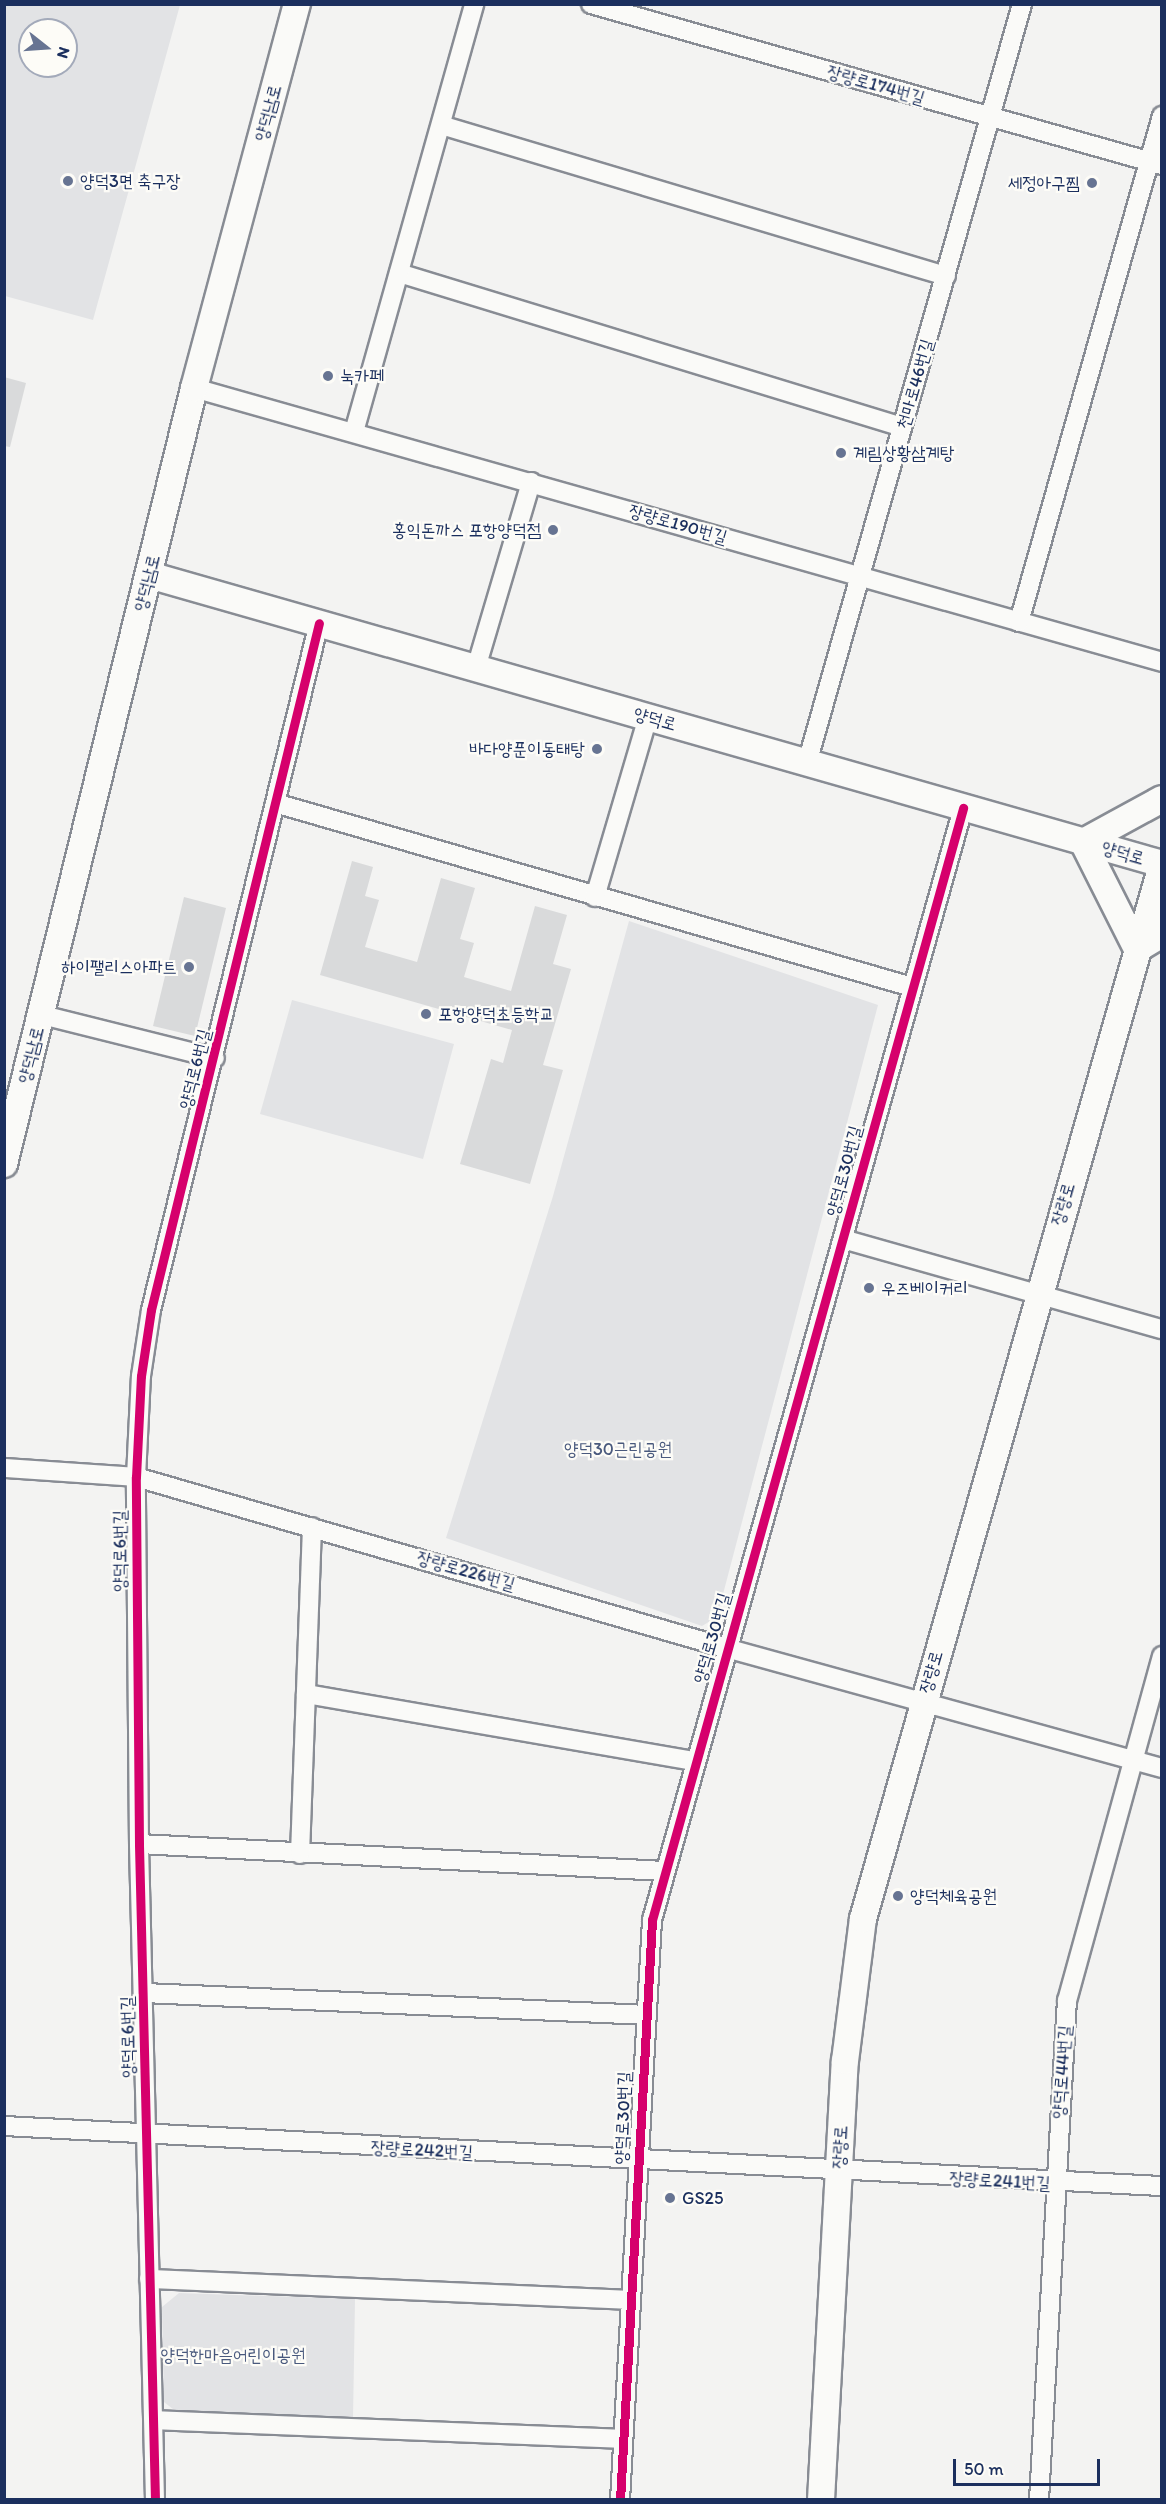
<!DOCTYPE html>
<meta charset="utf-8">
<style>
body{margin:0}
#map{position:relative;width:1166px;height:2504px;overflow:hidden;background:#f3f3f2;font-family:Itim,"Poor Story",sans-serif}
div>[style]{position:absolute}
.green>*{inset:0;background:#e2e3e5}
.building>*{inset:0;background:#d9dadb}
.roads{filter:drop-shadow(2px 0 #888c94) drop-shadow(-2px 0 #888c94) drop-shadow(0 2px #888c94) drop-shadow(0 -2px #888c94)}
.street>*{height:18px;margin:-9px;padding:0 9px;transform-origin:9px;border-radius:9px;background:#fafaf8}
.secondary>*{height:26px;margin:-13px;padding:0 13px;transform-origin:13px;border-radius:13px;background:#fafaf8}
.cycleway>*{height:9px;margin:-4.5px;padding:0 4.5px;transform-origin:4.5px;border-radius:4.5px;background:#d6006c}
.dots>*{width:16px;height:16px;translate:-50% -50%;box-sizing:border-box;border:3px solid #fdfcf7;border-radius:50%}
span{translate:-50% -50%;white-space:nowrap;text-align:center;line-height:1.15;-webkit-text-stroke:4.5px #fdfcf7;paint-order:stroke}
.street-label{font-size:18px;color:#1b2f5e}
.poi-label{font-size:18px;color:#1b2f5e}
.left{translate:0 -50%;text-align:left}
.right{translate:-100% -50%;text-align:right}
.park-label{font-size:18px;color:#49597d}
.frame{position:absolute;inset:0;border:6px solid #1b2f5e;pointer-events:none}
.north{position:absolute;left:18px;top:18px;width:60px;height:60px;box-sizing:border-box;background:#fdfcf7;border:2px solid #a3aaba;border-radius:50%;rotate:107deg;font-size:16px;font-weight:700;line-height:24px;text-align:center;color:#1b2f5e}
.north::after{content:'';display:block;margin:auto;width:21px;height:27px;background:#677492;clip-path:polygon(50% 0,100% 100%,50% 72%,0 100%)}
.scale{position:absolute;left:953px;top:2459px;width:147px;height:27px;box-sizing:border-box;border:3px solid #1b2f5e;border-top:0;padding-left:8px;font-size:18px;line-height:21px;white-space:nowrap;color:#1b2f5e;-webkit-text-stroke:4px #fdfcf7;paint-order:stroke}
</style>
<div id="map">
<div class="green">
<i style="clip-path:polygon(evenodd,4px 5px,180px 5px,93px 320px,5px 296px,4px 5px,30px 30px,66px 30px,66px 66px,30px 66px,30px 30px)"></i>
<i style="clip-path:polygon(629px 921px,878px 1005px,717px 1617px,702px 1626px,446px 1538px,553px 1196px)"></i>
<i style="clip-path:polygon(292px 1000px,454px 1044px,423px 1159px,260px 1114px)"></i>
<i style="clip-path:polygon(179px 2293px,355px 2299px,353px 2419px,178px 2413px,164px 2402px,162px 2307px)"></i>
</div>
<div class="building">
<i style="clip-path:polygon(4px 377px,26px 383px,10px 447px,4px 446px)"></i>
<i style="clip-path:polygon(352px 861px,373px 867px,365px 896px,379px 900px,365px 947px,417px 962px,441px 878px,475px 888px,460px 939px,474px 943px,464px 977px,511px 991px,535px 906px,567px 915px,553px 964px,571px 969px,543px 1065px,563px 1070px,530px 1184px,460px 1164px,491px 1059px,503px 1063px,512px 1030px,320px 975px)"></i>
<i style="clip-path:polygon(184px 897px,226px 908px,195px 1036px,153px 1026px)"></i>
</div>
<div class="roads">
<div class="street">
<i style="left:591px;top:4px;width:593px;rotate:15.75deg"></i>
<i style="left:441px;top:125px;width:527px;rotate:16.65deg"></i>
<i style="left:399px;top:273px;width:526px;rotate:17.02deg"></i>
<i style="left:194px;top:388px;width:1006px;rotate:15.8deg"></i>
<i style="left:354px;top:432px;width:445px;rotate:-74.3deg"></i>
<i style="left:1019px;top:622px;width:526px;rotate:-74.22deg"></i>
<i style="left:476px;top:668px;width:194px;rotate:-73.5deg"></i>
<i style="left:807px;top:763px;width:789px;rotate:-74.18deg"></i>
<i style="left:275px;top:803px;width:663px;rotate:16.11deg"></i>
<i style="left:595px;top:897px;width:188px;rotate:-73.6deg"></i>
<i style="left:42px;top:1015px;width:178px;rotate:14deg"></i>
<i style="left:843px;top:1239px;width:331px;rotate:15.8deg"></i>
<i style="left:4px;top:1468px;width:132px;rotate:3.9deg"></i>
<i style="left:136px;top:1477px;width:614px;rotate:16.16deg"></i>
<i style="left:726px;top:1648px;width:452px;rotate:15.4deg"></i>
<i style="left:306px;top:1694px;width:394px;rotate:9.8deg"></i>
<i style="left:139px;top:1844px;width:526px;rotate:2.94deg"></i>
<i style="left:300px;top:1854px;width:327px;rotate:-87.9deg"></i>
<i style="left:144px;top:1993px;width:499px;rotate:2.5deg"></i>
<i style="left:4px;top:2126px;width:1160px;rotate:2.97deg"></i>
<i style="left:149px;top:2279px;width:480px;rotate:2.5deg"></i>
<i style="left:154px;top:2420px;width:469px;rotate:2.3deg"></i>
<i style="left:155px;top:2500px;width:656px;rotate:-91.4deg"></i>
<i style="left:139px;top:1844px;width:367px;rotate:-90.5deg"></i>
<i style="left:136px;top:1477px;width:101px;rotate:-87.2deg"></i>
<i style="left:141px;top:1376px;width:67px;rotate:-81.4deg"></i>
<i style="left:151px;top:1310px;width:707px;rotate:-76.26deg"></i>
<i style="left:620px;top:2500px;width:581px;rotate:-86.84deg"></i>
<i style="left:652px;top:1920px;width:1155px;rotate:-74.37deg"></i>
<i style="left:1039px;top:2500px;width:500px;rotate:-86.8deg"></i>
<i style="left:1067px;top:2001px;width:358px;rotate:-74.6deg"></i>
</div>
<div class="secondary">
<i style="left:149px;top:575px;width:1053px;rotate:15.92deg"></i>
<i style="left:1162px;top:799px;width:90px;rotate:151.4deg"></i>
<i style="left:1083px;top:842px;width:120px;rotate:63.2deg"></i>
<i style="left:1137px;top:949px;width:29px;rotate:-31deg"></i>
<i style="left:4px;top:1164px;width:799px;rotate:-76.24deg"></i>
<i style="left:194px;top:388px;width:398px;rotate:-75deg"></i>
<i style="left:821px;top:2500px;width:440px;rotate:-86.9deg"></i>
<i style="left:845px;top:2061px;width:143px;rotate:-82.8deg"></i>
<i style="left:863px;top:1919px;width:1096px;rotate:-74.16deg"></i>
</div>
</div>
<div class="cycleway">
<i style="left:155px;top:2500px;width:656px;rotate:-91.4deg"></i>
<i style="left:139px;top:1844px;width:367px;rotate:-90.5deg"></i>
<i style="left:136px;top:1477px;width:101px;rotate:-87.2deg"></i>
<i style="left:141px;top:1376px;width:67px;rotate:-81.4deg"></i>
<i style="left:151px;top:1310px;width:707px;rotate:-76.26deg"></i>
<i style="left:620px;top:2500px;width:581px;rotate:-86.84deg"></i>
<i style="left:652px;top:1920px;width:1155px;rotate:-74.37deg"></i>
</div>
<div class="dots">
<i style="left:68px;top:181px;background:#677492"></i>
<i style="left:1092px;top:183px;background:#677492"></i>
<i style="left:328px;top:376px;background:#677492"></i>
<i style="left:841px;top:453px;background:#677492"></i>
<i style="left:553px;top:530px;background:#677492"></i>
<i style="left:597px;top:749px;background:#677492"></i>
<i style="left:189px;top:967px;background:#677492"></i>
<i style="left:426px;top:1014px;background:#677492"></i>
<i style="left:869px;top:1288px;background:#677492"></i>
<i style="left:898px;top:1896px;background:#677492"></i>
<i style="left:670px;top:2198px;background:#677492"></i>
</div>
<div class="street-label">
<span style="left:876px;top:85px;rotate:16deg">장량로174번길</span>
<span style="left:268px;top:113px;rotate:-75deg">양덕남로</span>
<span style="left:915px;top:384px;rotate:-74deg">천마로46번길</span>
<span style="left:678px;top:524px;rotate:16deg">장량로190번길</span>
<span style="left:147px;top:583px;rotate:-76deg">양덕남로</span>
<span style="left:655px;top:719px;rotate:16deg">양덕로</span>
<span style="left:1123px;top:853px;rotate:16deg">양덕로</span>
<span style="left:31px;top:1055px;rotate:-76deg">양덕남로</span>
<span style="left:195px;top:1069px;rotate:-76deg">양덕로6번길</span>
<span style="left:844px;top:1171px;rotate:-75deg">양덕로30번길</span>
<span style="left:1063px;top:1204px;rotate:-74deg">장량로</span>
<span style="left:120px;top:1551px;rotate:-90deg">양덕로6번길</span>
<span style="left:466px;top:1571px;rotate:16deg">장량로226번길</span>
<span style="left:712px;top:1638px;rotate:-74deg">양덕로30번길</span>
<span style="left:931px;top:1672px;rotate:-74deg">장량로</span>
<span style="left:128px;top:2037px;rotate:-91deg">양덕로6번길</span>
<span style="left:1062px;top:2072px;rotate:-86deg">양덕로44번길</span>
<span style="left:623px;top:2118px;rotate:-88deg">양덕로30번길</span>
<span style="left:840px;top:2147px;rotate:-87deg">장량로</span>
<span style="left:422px;top:2150px;rotate:3deg">장량로242번길</span>
<span style="left:1000px;top:2181px;rotate:3deg">장량로241번길</span>
</div>
<div class="poi-label">
<span class="left" style="left:80px;top:181px">양덕3면 축구장</span>
<span class="right" style="left:1080px;top:183px">세정아구찜</span>
<span class="left" style="left:340px;top:376px">눅카페</span>
<span class="left" style="left:853px;top:453px">계림상황삼계탕</span>
<span class="right" style="left:541px;top:530px">홍익돈까스 포항양덕점</span>
<span class="right" style="left:585px;top:749px">바다양푼이동태탕</span>
<span class="right" style="left:177px;top:967px">하이팰리스아파트</span>
<span class="left" style="left:438px;top:1014px">포항양덕초등학교</span>
<span class="left" style="left:881px;top:1288px">우즈베이커리</span>
<span class="left" style="left:910px;top:1896px">양덕체육공원</span>
<span class="left" style="left:682px;top:2198px">GS25</span>
</div>
<div class="park-label">
<span style="left:618px;top:1449px">양덕30근린공원</span>
<span style="left:233px;top:2355px">양덕한마음어린이공원</span>
</div>
<div class="frame"></div>
<div class="north">N</div>
<div class="scale">50 m</div>
</div>
